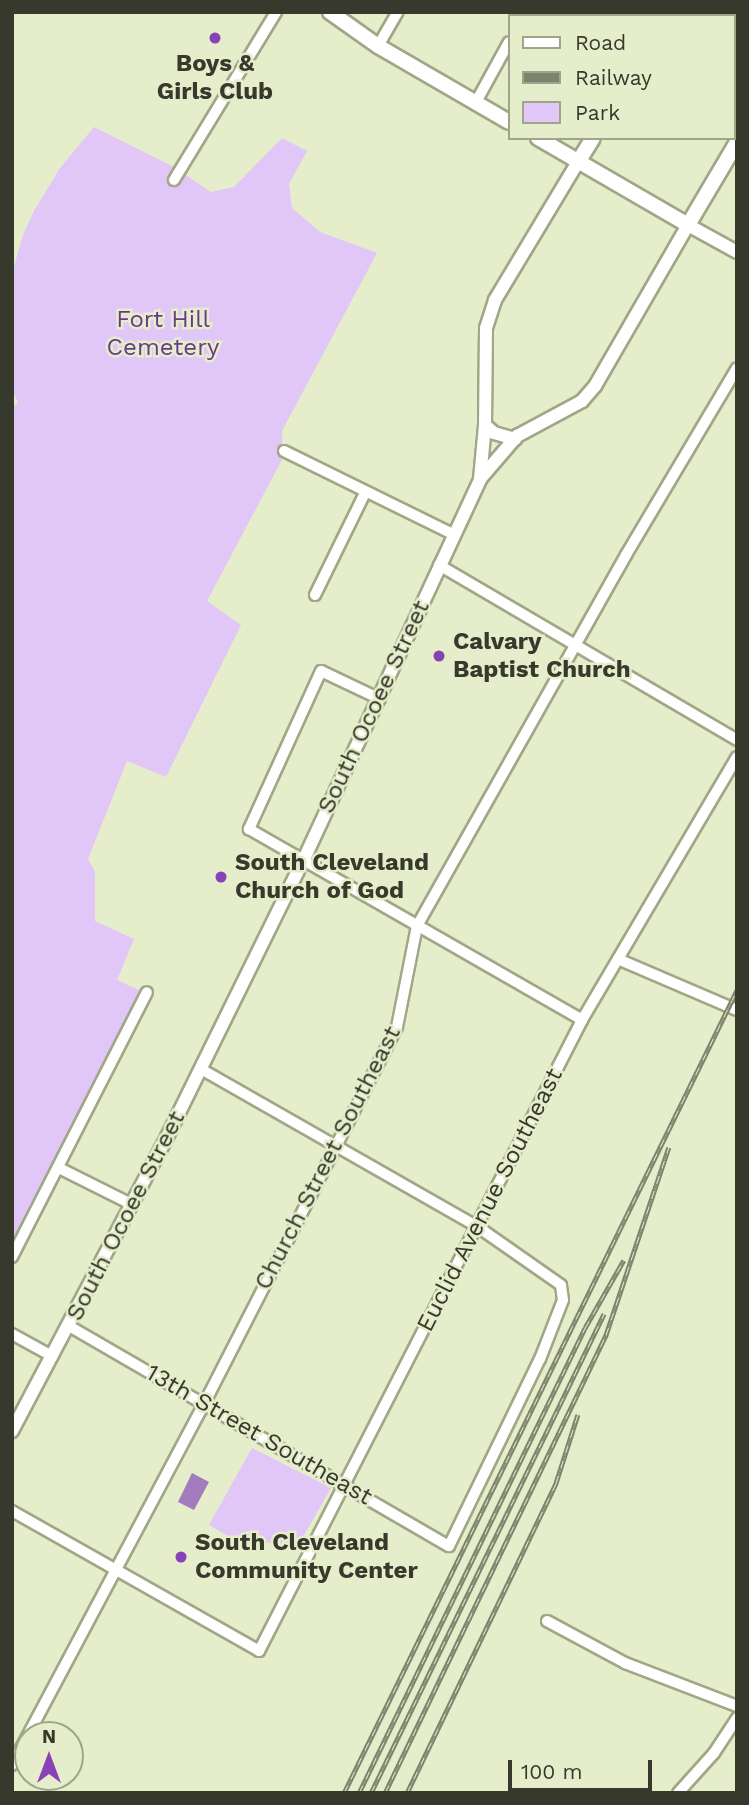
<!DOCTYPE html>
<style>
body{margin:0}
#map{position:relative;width:749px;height:1805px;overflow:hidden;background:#e5edca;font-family:"Work Sans",sans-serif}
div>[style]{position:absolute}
.green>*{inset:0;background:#e1c7f7}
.water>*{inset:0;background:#a37cc0}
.roads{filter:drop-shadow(2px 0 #a0a787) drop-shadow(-2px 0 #a0a787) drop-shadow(0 2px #a0a787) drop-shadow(0 -2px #a0a787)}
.minor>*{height:10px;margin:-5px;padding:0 5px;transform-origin:5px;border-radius:5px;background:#fff}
.tertiary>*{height:12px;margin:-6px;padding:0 6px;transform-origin:6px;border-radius:6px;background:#fff}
.secondary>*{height:14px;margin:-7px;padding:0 7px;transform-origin:7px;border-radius:7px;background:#fff}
.rail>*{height:5px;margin-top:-2.5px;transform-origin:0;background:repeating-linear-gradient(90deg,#e5edca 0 8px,#7e836d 0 16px);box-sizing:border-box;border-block:2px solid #7e836d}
.dots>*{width:19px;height:19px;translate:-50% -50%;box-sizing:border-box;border:4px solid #e5edca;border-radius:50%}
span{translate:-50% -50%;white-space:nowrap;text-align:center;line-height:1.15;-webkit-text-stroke:5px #e5edca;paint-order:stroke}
.poi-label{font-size:24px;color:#36392c;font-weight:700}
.left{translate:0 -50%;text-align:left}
.park-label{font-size:24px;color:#6a398b}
.street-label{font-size:24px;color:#36392c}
.frame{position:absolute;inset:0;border:14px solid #36392c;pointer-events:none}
.legend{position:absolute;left:508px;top:14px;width:228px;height:126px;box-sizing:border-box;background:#e5edca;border:2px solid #9fa58b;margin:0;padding:9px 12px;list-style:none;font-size:21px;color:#36392c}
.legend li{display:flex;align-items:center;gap:14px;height:35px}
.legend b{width:35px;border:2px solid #9fa58b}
.north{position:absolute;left:14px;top:1721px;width:70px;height:70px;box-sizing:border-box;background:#e5edca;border:2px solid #9fa58b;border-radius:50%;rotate:0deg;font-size:19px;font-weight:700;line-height:28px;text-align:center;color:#36392c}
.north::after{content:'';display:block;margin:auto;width:24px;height:32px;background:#8842b5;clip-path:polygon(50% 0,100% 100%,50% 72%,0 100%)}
.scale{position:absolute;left:508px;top:1760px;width:144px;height:32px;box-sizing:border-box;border:4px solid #36392c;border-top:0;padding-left:9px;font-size:21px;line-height:24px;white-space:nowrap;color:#36392c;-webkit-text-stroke:5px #e5edca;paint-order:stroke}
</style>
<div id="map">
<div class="green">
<i style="clip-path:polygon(94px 127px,172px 166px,211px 192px,234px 187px,282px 138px,307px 151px,289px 184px,292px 208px,320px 232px,377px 253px,282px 431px,283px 458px,207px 601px,241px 625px,166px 777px,127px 761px,88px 859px,95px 872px,95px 921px,134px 939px,117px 980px,143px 992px,12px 1250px,12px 408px,18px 402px,12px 390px,12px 273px,23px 235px,34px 211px,60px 168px)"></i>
<i style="clip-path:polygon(252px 1448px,331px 1488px,299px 1544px,238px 1542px,209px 1525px)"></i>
</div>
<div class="water">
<i style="clip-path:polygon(192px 1473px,209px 1482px,194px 1510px,178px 1502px)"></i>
</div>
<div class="roads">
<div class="minor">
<i style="left:526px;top:12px;width:7px;rotate:34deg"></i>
<i style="left:378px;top:46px;width:39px;rotate:-60deg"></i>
<i style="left:476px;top:102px;width:68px;rotate:-61.2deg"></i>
<i style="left:733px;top:132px;width:4px;rotate:27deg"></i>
<i style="left:174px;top:180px;width:197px;rotate:-58.7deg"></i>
<i style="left:284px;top:451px;width:188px;rotate:26.2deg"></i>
<i style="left:439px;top:565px;width:346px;rotate:30.4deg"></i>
<i style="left:315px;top:595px;width:114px;rotate:-63.9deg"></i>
<i style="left:380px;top:699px;width:65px;rotate:-154.6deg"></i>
<i style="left:321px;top:671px;width:174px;rotate:114.5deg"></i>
<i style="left:249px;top:829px;width:384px;rotate:29.8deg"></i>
<i style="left:618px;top:959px;width:129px;rotate:23.2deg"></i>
<i style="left:59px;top:1168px;width:80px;rotate:26.6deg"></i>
<i style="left:12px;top:1257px;width:297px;rotate:-63deg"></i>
<i style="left:69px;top:1326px;width:439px;rotate:30.1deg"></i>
<i style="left:449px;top:1546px;width:208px;rotate:-64.1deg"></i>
<i style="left:540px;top:1359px;width:63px;rotate:-68.7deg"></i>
<i style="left:563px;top:1300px;width:15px;rotate:-98deg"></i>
<i style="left:561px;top:1285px;width:101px;rotate:-145.1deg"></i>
<i style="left:478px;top:1227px;width:319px;rotate:-150.3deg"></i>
<i style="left:12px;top:1334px;width:46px;rotate:28.8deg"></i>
<i style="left:12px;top:1511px;width:284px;rotate:29.5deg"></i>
<i style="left:259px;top:1651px;width:709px;rotate:-62.89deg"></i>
<i style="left:582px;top:1020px;width:305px;rotate:-59.5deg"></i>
<i style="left:547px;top:1621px;width:89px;rotate:28.3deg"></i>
<i style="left:625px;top:1663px;width:120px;rotate:21deg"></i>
<i style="left:12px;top:1765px;width:411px;rotate:-62deg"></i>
<i style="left:205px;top:1402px;width:421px;rotate:-62.9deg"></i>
<i style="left:397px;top:1027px;width:103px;rotate:-78.8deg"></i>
<i style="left:417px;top:926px;width:426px;rotate:-60.6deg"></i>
<i style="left:626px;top:555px;width:217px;rotate:-59.3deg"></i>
<i style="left:678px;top:1793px;width:54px;rotate:-48deg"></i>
<i style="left:714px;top:1753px;width:42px;rotate:-56.7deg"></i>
</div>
<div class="tertiary">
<i style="left:485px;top:425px;width:12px;rotate:42deg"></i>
<i style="left:494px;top:433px;width:22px;rotate:16deg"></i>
<i style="left:480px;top:479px;width:54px;rotate:-84.7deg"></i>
<i style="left:485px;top:425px;width:97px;rotate:-89.4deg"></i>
<i style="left:486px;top:328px;width:29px;rotate:-72deg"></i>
<i style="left:495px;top:300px;width:161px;rotate:-59deg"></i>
<i style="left:12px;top:1431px;width:332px;rotate:-62.2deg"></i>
<i style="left:167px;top:1137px;width:310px;rotate:-63.8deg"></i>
<i style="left:304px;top:859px;width:419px;rotate:-65.1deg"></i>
<i style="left:480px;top:479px;width:57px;rotate:-49.3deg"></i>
<i style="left:517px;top:436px;width:74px;rotate:-28.3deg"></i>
<i style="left:582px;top:401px;width:20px;rotate:-49deg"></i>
<i style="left:595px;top:386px;width:186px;rotate:-60deg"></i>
<i style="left:688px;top:225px;width:56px;rotate:28.9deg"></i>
</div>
<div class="secondary">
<i style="left:330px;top:12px;width:59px;rotate:35.3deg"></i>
<i style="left:378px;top:46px;width:151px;rotate:30.1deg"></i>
<i style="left:666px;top:16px;width:4px;rotate:-63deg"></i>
<i style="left:538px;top:138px;width:173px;rotate:30.1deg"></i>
<i style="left:688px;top:225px;width:96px;rotate:-59.4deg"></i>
<i style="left:578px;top:162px;width:28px;rotate:-58deg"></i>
</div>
</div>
<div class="rail">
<i style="left:344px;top:1793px;width:894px;rotate:-63.92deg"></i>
<i style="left:359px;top:1793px;width:517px;rotate:-64.08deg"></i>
<i style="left:585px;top:1328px;width:78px;rotate:-60.2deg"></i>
<i style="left:371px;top:1793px;width:533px;rotate:-64.06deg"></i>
<i style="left:385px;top:1793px;width:509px;rotate:-64.24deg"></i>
<i style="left:606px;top:1335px;width:198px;rotate:-71.5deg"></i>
<i style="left:407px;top:1793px;width:344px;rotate:-64.3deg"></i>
<i style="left:556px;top:1483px;width:72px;rotate:-72.3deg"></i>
</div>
<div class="dots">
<i style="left:215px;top:38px;background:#8842b5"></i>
<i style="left:439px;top:656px;background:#8842b5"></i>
<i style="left:221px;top:877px;background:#8842b5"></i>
<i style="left:181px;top:1557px;background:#8842b5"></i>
</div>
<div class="poi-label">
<span style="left:215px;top:78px">Boys &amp;<br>Girls Club</span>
<span class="left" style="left:453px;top:656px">Calvary<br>Baptist Church</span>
<span class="left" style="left:235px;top:877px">South Cleveland<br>Church of God</span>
<span class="left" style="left:195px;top:1557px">South Cleveland<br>Community Center</span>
</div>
<div class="park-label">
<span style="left:163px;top:334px">Fort Hill<br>Cemetery</span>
</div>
<div class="street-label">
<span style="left:374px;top:707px;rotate:-65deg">South Ocoee Street</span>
<span style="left:328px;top:1158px;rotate:-63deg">Church Street Southeast</span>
<span style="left:490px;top:1200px;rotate:-63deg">Euclid Avenue Southeast</span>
<span style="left:126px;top:1216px;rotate:-63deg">South Ocoee Street</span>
<span style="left:259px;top:1435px;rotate:30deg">13th Street Southeast</span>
</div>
<div class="frame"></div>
<ul class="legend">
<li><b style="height:9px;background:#fff"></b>Road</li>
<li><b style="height:9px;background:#7e836d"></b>Railway</li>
<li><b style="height:19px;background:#e1c7f7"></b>Park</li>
</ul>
<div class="north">N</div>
<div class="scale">100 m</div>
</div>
